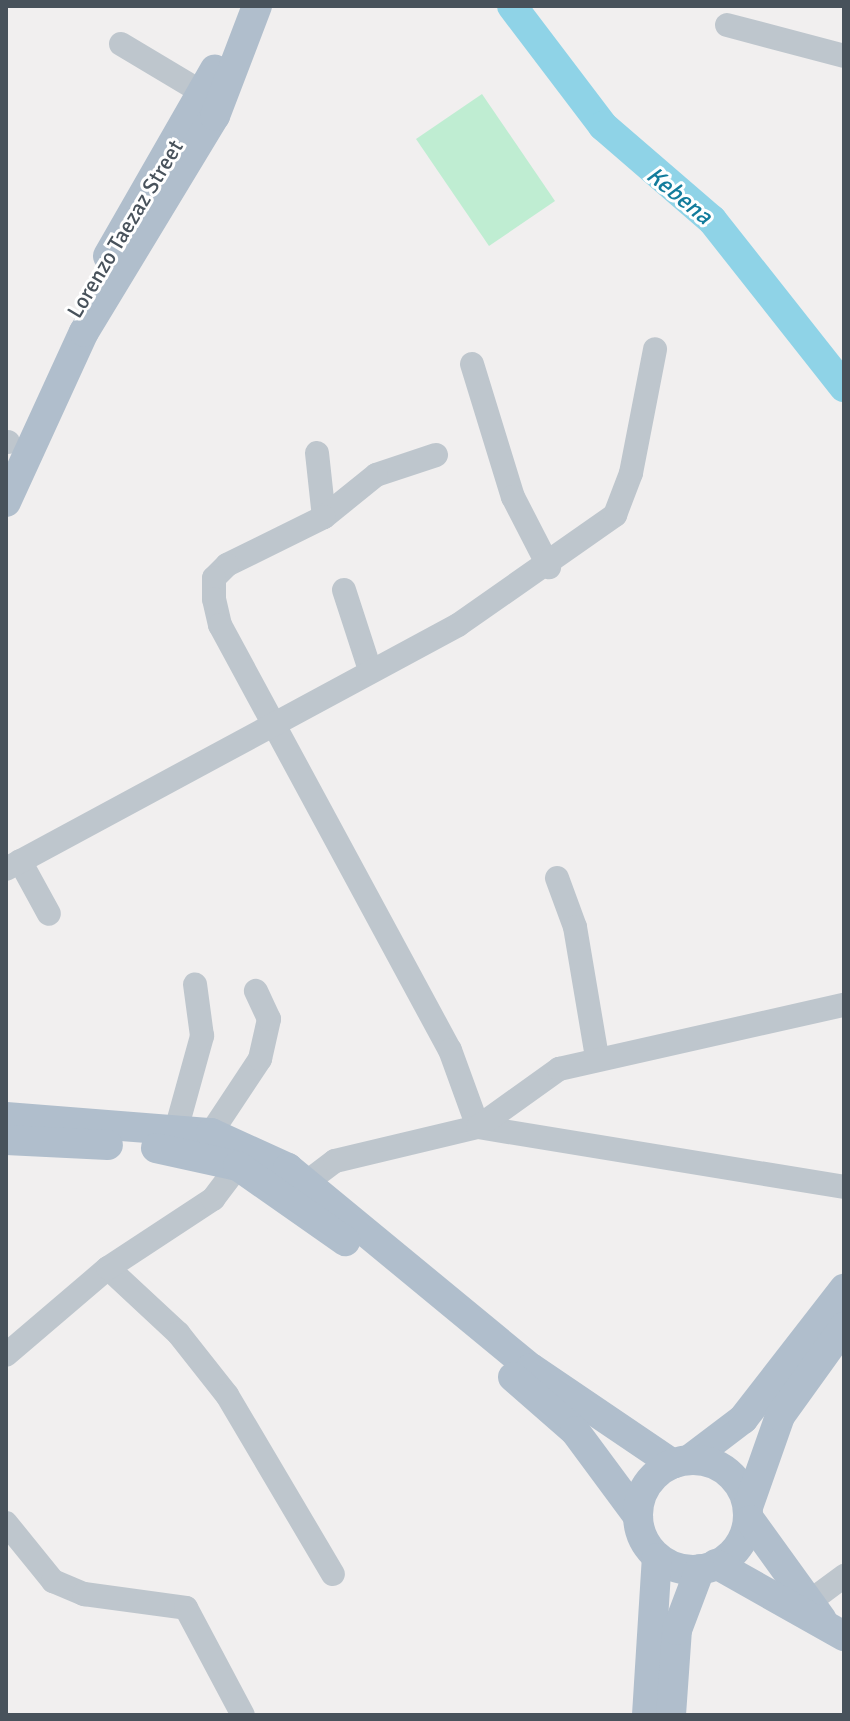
<!DOCTYPE html>
<style>
body{margin:0}
#map{position:relative;width:850px;height:1721px;overflow:hidden;background:#f1efef;font-family:Signika,sans-serif}
div>[style]{position:absolute}
.green>*{inset:0;background:#bfedd2}
.river>*{height:30px;margin:-15px;padding:0 15px;transform-origin:15px;border-radius:15px;background:#8fd3e7}
.minor>*{height:24px;margin:-12px;padding:0 12px;transform-origin:12px;border-radius:12px;background:#bec6cd}
.major>*{height:30px;margin:-15px;padding:0 15px;transform-origin:15px;border-radius:15px;background:#b0becc}
.major>.ring{margin:-15px;padding:0;box-sizing:content-box;background:none;border:30px solid #b0becc;border-radius:50%}
span{translate:-50% -50%;white-space:nowrap;text-align:center;line-height:1.15;-webkit-text-stroke:6px #fff;paint-order:stroke}
.street-label{font-size:22px;color:#48525b}
.water-label{font-size:24px;color:#137c9c;font-style:italic}
.frame{position:absolute;inset:0;border:8px solid #48525b;pointer-events:none}
</style>
<div id="map">
<div class="green">
<i style="clip-path:polygon(482px 94px,555px 201px,489px 246px,416px 139px)"></i>
</div>
<div class="river">
<i style="left:512px;top:6px;width:151px;rotate:52.8deg"></i>
<i style="left:603px;top:126px;width:144px;rotate:40.8deg"></i>
<i style="left:712px;top:220px;width:213px;rotate:51.7deg"></i>
</div>
<div class="minor">
<i style="left:727px;top:25px;width:121px;rotate:14.8deg"></i>
<i style="left:121px;top:44px;width:96px;rotate:30.9deg"></i>
<i style="left:472px;top:364px;width:139px;rotate:72.9deg"></i>
<i style="left:513px;top:497px;width:79px;rotate:62.8deg"></i>
<i style="left:6px;top:442px;width:2px"></i>
<i style="left:317px;top:453px;width:64px;rotate:83.8deg"></i>
<i style="left:436px;top:455px;width:63px;rotate:161.6deg"></i>
<i style="left:376px;top:475px;width:67px;rotate:141.1deg"></i>
<i style="left:324px;top:517px;width:108px;rotate:153.7deg"></i>
<i style="left:227px;top:565px;width:18px;rotate:135deg"></i>
<i style="left:214px;top:578px;width:21px;rotate:90deg"></i>
<i style="left:214px;top:599px;width:27px;rotate:77deg"></i>
<i style="left:220px;top:625px;width:483px;rotate:61.6deg"></i>
<i style="left:450px;top:1050px;width:82px;rotate:70deg"></i>
<i style="left:478px;top:1127px;width:371px;rotate:9.3deg"></i>
<i style="left:344px;top:590px;width:84px;rotate:72deg"></i>
<i style="left:20px;top:861px;width:60px;rotate:61.3deg"></i>
<i style="left:6px;top:869px;width:514px;rotate:-28.36deg"></i>
<i style="left:458px;top:625px;width:192px;rotate:-35deg"></i>
<i style="left:615px;top:515px;width:45px;rotate:-69.1deg"></i>
<i style="left:631px;top:473px;width:126px;rotate:-79deg"></i>
<i style="left:557px;top:878px;width:52px;rotate:69.8deg"></i>
<i style="left:575px;top:927px;width:132px;rotate:80.4deg"></i>
<i style="left:176px;top:1130px;width:98px;rotate:-74.5deg"></i>
<i style="left:202px;top:1036px;width:52px;rotate:-97.7deg"></i>
<i style="left:211px;top:1133px;width:89px;rotate:-56.5deg"></i>
<i style="left:260px;top:1059px;width:41px;rotate:-77.3deg"></i>
<i style="left:269px;top:1019px;width:31px;rotate:-115deg"></i>
<i style="left:307px;top:1182px;width:35px;rotate:-37deg"></i>
<i style="left:335px;top:1161px;width:147px;rotate:-13.4deg"></i>
<i style="left:478px;top:1127px;width:100px;rotate:-35.6deg"></i>
<i style="left:559px;top:1069px;width:292px;rotate:-12.7deg"></i>
<i style="left:108px;top:1268px;width:96px;rotate:42.9deg"></i>
<i style="left:178px;top:1333px;width:79px;rotate:51.7deg"></i>
<i style="left:227px;top:1395px;width:208px;rotate:59.4deg"></i>
<i style="left:6px;top:1355px;width:134px;rotate:-40.5deg"></i>
<i style="left:108px;top:1268px;width:126px;rotate:-33.3deg"></i>
<i style="left:213px;top:1199px;width:41px;rotate:-52.9deg"></i>
<i style="left:6px;top:1523px;width:75px;rotate:51deg"></i>
<i style="left:53px;top:1581px;width:34px;rotate:23deg"></i>
<i style="left:84px;top:1594px;width:103px;rotate:7.8deg"></i>
<i style="left:186px;top:1608px;width:121px;rotate:62deg"></i>
<i style="left:809px;top:1602px;width:44px;rotate:-36.6deg"></i>
</div>
<div class="major">
<i style="left:108px;top:256px;width:215px;rotate:-60.2deg"></i>
<i style="left:6px;top:502px;width:187px;rotate:-65.4deg"></i>
<i style="left:84px;top:332px;width:253px;rotate:-58.8deg"></i>
<i style="left:215px;top:116px;width:118px;rotate:-69.1deg"></i>
<i style="left:6px;top:1117px;width:206px;rotate:4.5deg"></i>
<i style="left:211px;top:1133px;width:85px;rotate:24.4deg"></i>
<i style="left:288px;top:1168px;width:315px;rotate:39.5deg"></i>
<i style="left:531px;top:1368px;width:171px;rotate:34.1deg"></i>
<i style="left:6px;top:1140px;width:102px;rotate:2.8deg"></i>
<i style="left:156px;top:1148px;width:84px;rotate:12.4deg"></i>
<i style="left:238px;top:1166px;width:131px;rotate:35deg"></i>
<i style="left:513px;top:1377px;width:82px;rotate:41.1deg"></i>
<i style="left:575px;top:1431px;width:106px;rotate:53.5deg"></i>
<i style="left:689px;top:1460px;width:68px;rotate:-37.2deg"></i>
<i style="left:743px;top:1419px;width:165px;rotate:-52.2deg"></i>
<i class="ring" style="left:638px;top:1460px;width:80px;height:80px"></i>
<i style="left:748px;top:1507px;width:96px;rotate:-70.6deg"></i>
<i style="left:780px;top:1416px;width:110px;rotate:-54.3deg"></i>
<i style="left:750px;top:1520px;width:123px;rotate:54.2deg"></i>
<i style="left:716px;top:1564px;width:147px;rotate:29.4deg"></i>
<i style="left:647px;top:1715px;width:157px;rotate:-86.4deg"></i>
<i style="left:671px;top:1715px;width:85px;rotate:-86deg"></i>
<i style="left:677px;top:1630px;width:65px;rotate:-69.3deg"></i>
</div>
<div class="street-label">
<span style="left:125px;top:229px;rotate:-59deg">Lorenzo Taezaz Street</span>
</div>
<div class="water-label">
<span style="left:679px;top:196px;rotate:39deg">Kebena</span>
</div>
<div class="frame"></div>
</div>
